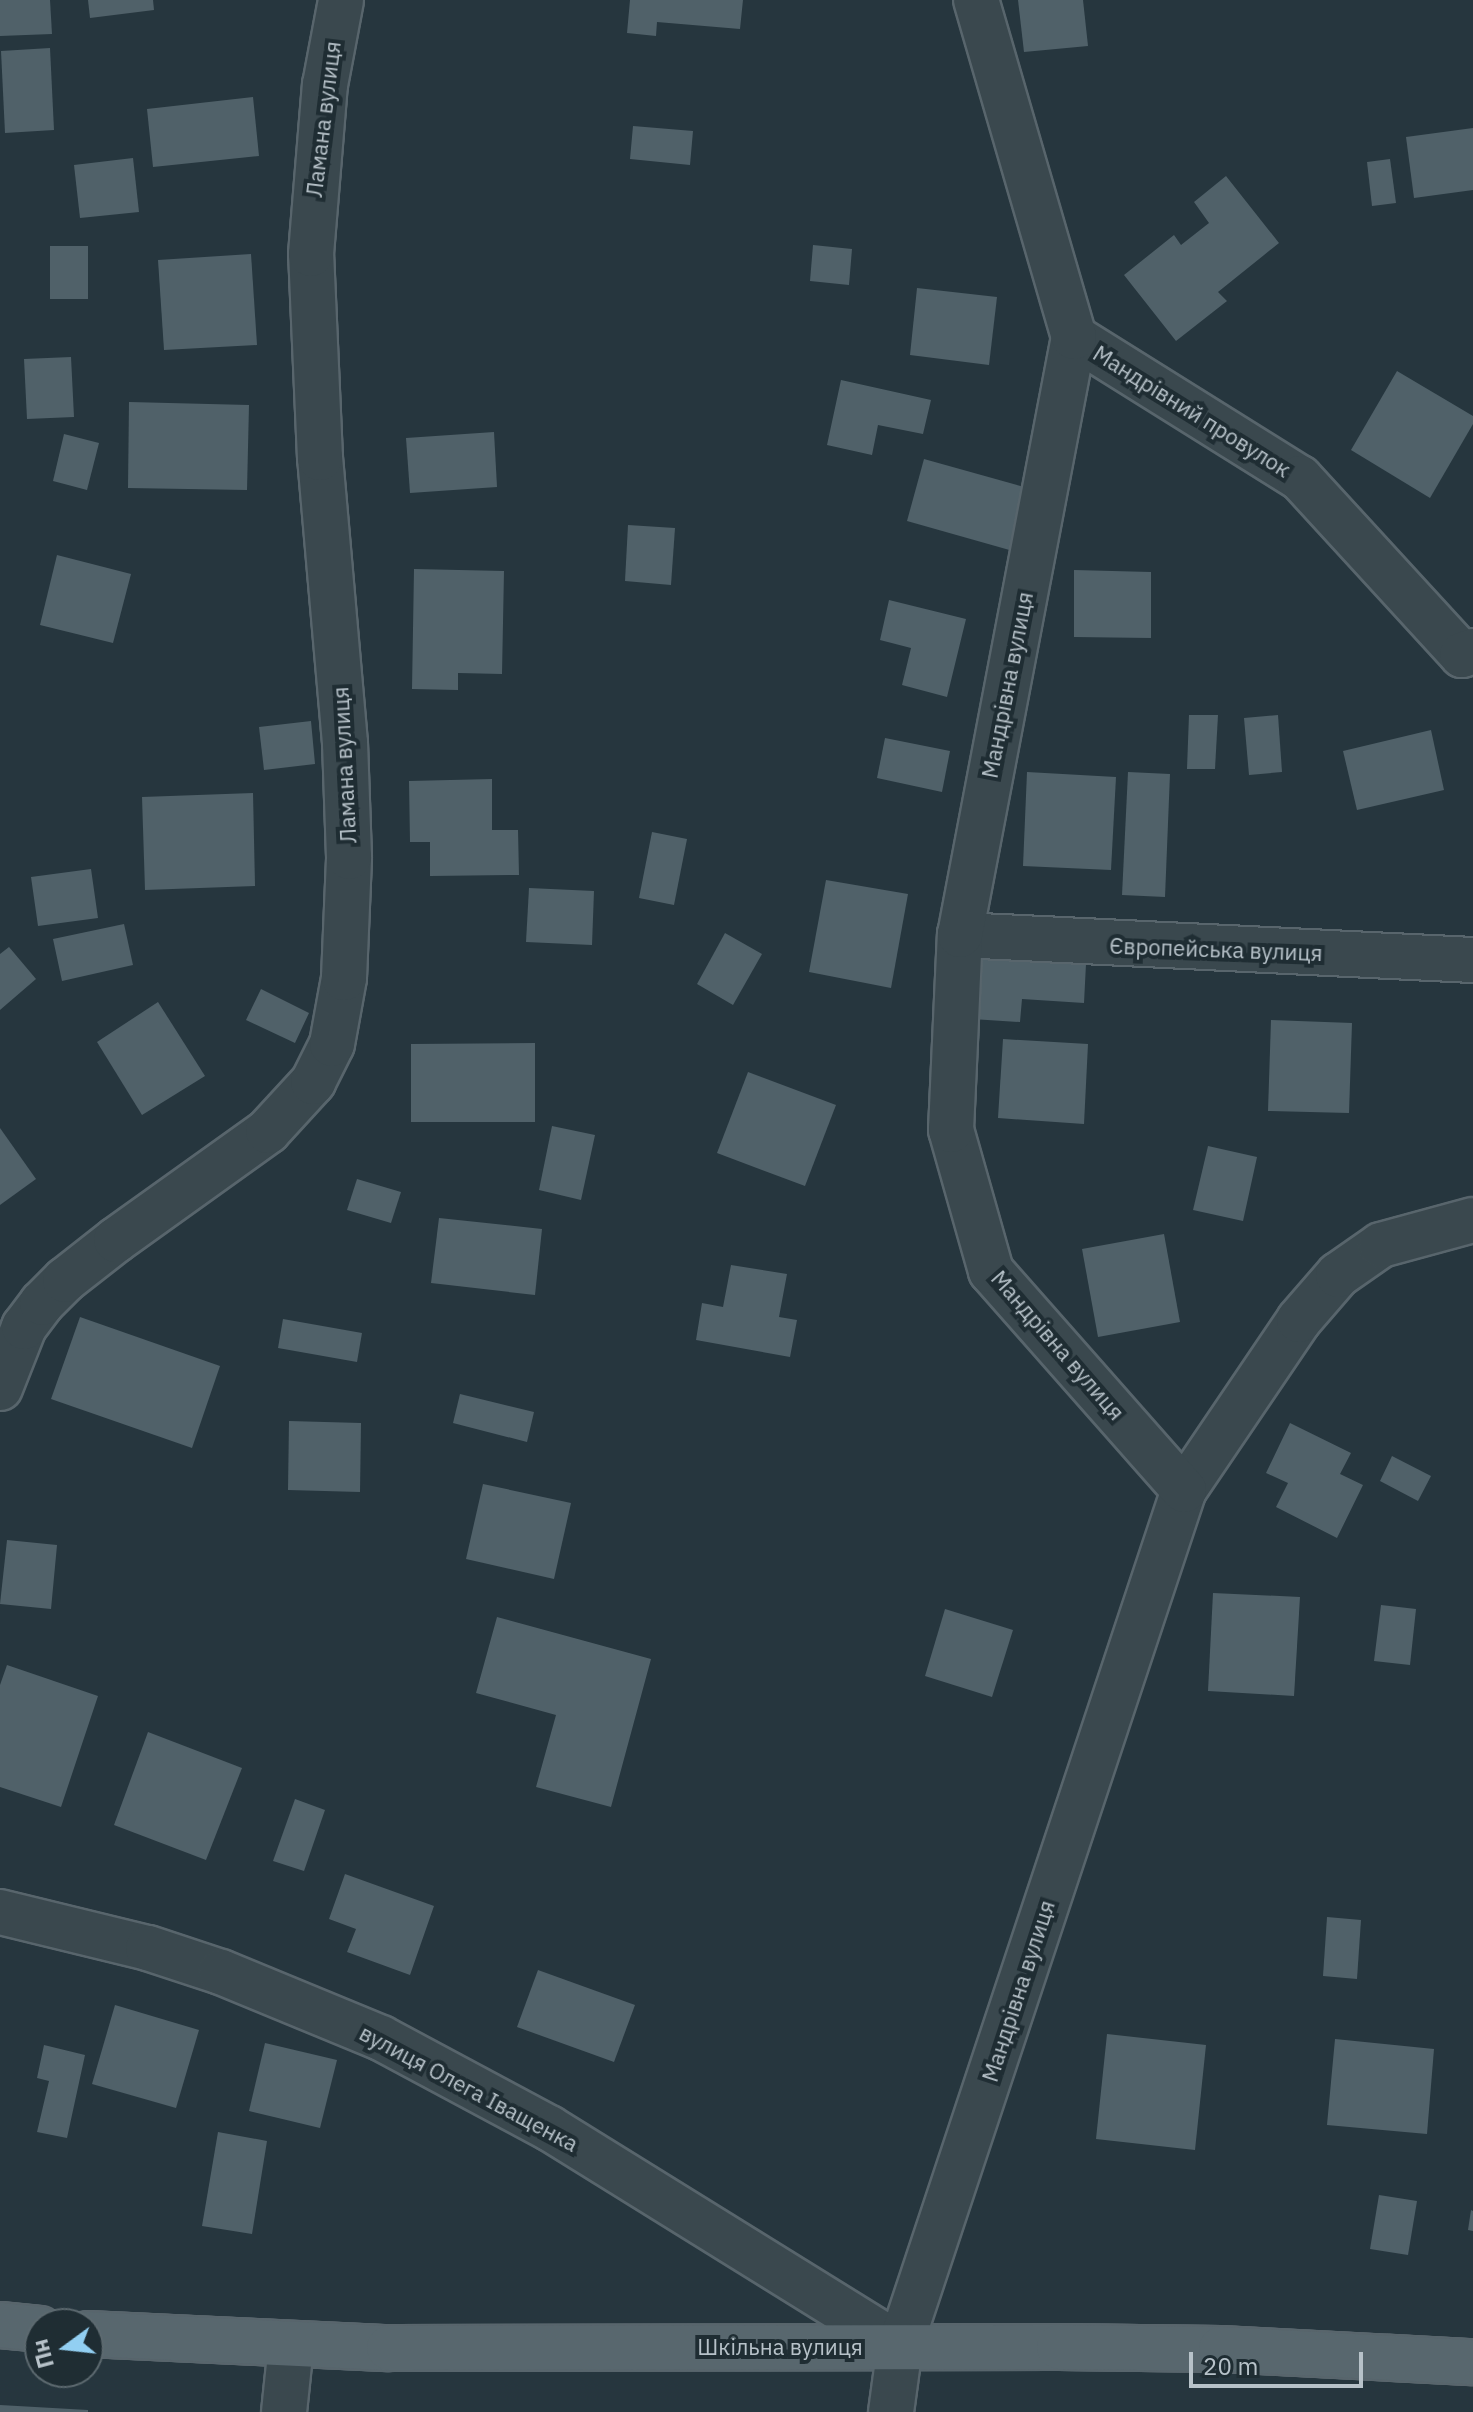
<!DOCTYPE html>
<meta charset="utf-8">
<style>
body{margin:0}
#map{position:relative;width:1473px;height:2412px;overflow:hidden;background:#26363e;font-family:"IBM Plex Sans",sans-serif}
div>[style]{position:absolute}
.building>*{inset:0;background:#506169}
.roads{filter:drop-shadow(2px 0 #58656c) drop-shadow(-2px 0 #58656c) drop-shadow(0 2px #58656c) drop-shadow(0 -2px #58656c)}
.minor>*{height:44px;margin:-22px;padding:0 22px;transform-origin:22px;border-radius:22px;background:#3a484e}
.major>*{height:44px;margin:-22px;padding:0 22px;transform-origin:22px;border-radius:22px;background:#58676e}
span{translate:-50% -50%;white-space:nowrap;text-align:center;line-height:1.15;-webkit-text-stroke:8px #1f2d33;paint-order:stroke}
.street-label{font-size:22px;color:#b7c2c9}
.north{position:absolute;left:24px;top:2308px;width:80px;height:80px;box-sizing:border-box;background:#1f2d33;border:2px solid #5c696f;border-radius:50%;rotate:255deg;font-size:22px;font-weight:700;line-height:32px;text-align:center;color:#b7c2c9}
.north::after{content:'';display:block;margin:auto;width:28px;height:36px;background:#92cff2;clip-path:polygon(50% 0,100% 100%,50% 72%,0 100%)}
.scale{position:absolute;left:1189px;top:2352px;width:174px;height:36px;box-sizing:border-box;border:4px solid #b7c2c9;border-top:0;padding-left:10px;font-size:24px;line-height:28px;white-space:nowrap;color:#b7c2c9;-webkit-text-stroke:6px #1f2d33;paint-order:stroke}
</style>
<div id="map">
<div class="building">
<i style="clip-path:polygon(0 0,50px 0,52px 34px,0 36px)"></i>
<i style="clip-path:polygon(88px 0,153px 0,154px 10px,90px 18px)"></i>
<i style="clip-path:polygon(630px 0,743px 0,740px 29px,657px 22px,656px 36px,627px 33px)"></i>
<i style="clip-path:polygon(1018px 0,1083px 0,1088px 46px,1024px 52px)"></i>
<i style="clip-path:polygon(50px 48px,54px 130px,5px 133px,1px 51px)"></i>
<i style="clip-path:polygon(253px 97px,259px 156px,153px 167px,147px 109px)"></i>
<i style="clip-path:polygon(633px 126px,693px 131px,690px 165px,630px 159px)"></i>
<i style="clip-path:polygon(1473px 128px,1473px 190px,1414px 198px,1406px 137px)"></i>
<i style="clip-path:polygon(133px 158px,139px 212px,80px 218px,74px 165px)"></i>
<i style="clip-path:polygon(1390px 159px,1396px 203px,1372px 206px,1367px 162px)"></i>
<i style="clip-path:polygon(1226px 176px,1279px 243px,1218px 292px,1227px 301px,1176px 341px,1124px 275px,1174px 235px,1181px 245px,1209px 223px,1194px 202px)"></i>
<i style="clip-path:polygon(813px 245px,852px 249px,849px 285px,810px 281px)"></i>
<i style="clip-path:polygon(50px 246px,88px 246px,88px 299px,50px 299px)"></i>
<i style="clip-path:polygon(251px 254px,257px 345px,164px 350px,158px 260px)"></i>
<i style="clip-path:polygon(917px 288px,997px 297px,989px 365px,910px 355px)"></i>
<i style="clip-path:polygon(71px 357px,74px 417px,27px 419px,24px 359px)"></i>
<i style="clip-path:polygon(1397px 371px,1473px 416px,1473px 424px,1430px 498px,1351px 450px)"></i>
<i style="clip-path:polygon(841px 380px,931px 400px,923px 434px,878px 425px,872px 455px,827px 445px)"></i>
<i style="clip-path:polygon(129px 402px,249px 405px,247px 490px,128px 488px)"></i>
<i style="clip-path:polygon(494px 432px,497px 487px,410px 493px,406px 438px)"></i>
<i style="clip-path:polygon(64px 434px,99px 443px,87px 490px,53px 481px)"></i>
<i style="clip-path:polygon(924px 459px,1031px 489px,1013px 551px,907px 521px)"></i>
<i style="clip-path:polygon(628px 525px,675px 528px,671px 585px,625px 581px)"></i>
<i style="clip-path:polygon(57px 555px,131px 574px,113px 643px,40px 625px)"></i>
<i style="clip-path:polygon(414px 569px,504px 571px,502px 674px,458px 673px,458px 690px,412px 689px)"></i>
<i style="clip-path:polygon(1074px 570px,1151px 572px,1151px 638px,1074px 637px)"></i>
<i style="clip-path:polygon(889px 600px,966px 619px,947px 697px,902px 685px,911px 648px,880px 640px)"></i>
<i style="clip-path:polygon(1189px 715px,1218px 715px,1215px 769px,1187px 769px)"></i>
<i style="clip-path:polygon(1278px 715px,1282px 772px,1249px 775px,1244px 718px)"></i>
<i style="clip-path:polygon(311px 721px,315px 764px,264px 770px,259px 727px)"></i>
<i style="clip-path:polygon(1431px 730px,1444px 790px,1357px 810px,1343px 751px)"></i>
<i style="clip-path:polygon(885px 738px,950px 751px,942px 792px,877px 778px)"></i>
<i style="clip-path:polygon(1027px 772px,1116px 777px,1111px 870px,1023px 866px)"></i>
<i style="clip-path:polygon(1128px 772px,1170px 774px,1165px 897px,1122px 895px)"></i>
<i style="clip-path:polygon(492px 779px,492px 830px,518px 830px,519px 875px,430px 876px,430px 842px,410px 842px,409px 781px)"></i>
<i style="clip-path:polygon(253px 793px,255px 886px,145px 890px,142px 797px)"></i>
<i style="clip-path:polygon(652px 832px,687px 839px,674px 905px,639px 898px)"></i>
<i style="clip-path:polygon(91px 869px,98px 918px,38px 926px,31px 877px)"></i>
<i style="clip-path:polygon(826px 880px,908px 894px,891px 988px,809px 972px)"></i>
<i style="clip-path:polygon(529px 888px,594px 891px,592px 945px,526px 942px)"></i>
<i style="clip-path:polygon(124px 924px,133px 965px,62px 981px,53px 939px)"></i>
<i style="clip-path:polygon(725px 933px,762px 954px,733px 1005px,697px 984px)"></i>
<i style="clip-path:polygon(9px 947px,36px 979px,0 1010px,0 954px)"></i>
<i style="clip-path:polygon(976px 957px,1086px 964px,1084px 1003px,1022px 999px,1020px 1022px,972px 1019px)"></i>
<i style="clip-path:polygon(261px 989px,309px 1013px,295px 1043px,246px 1020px)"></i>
<i style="clip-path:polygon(158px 1002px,205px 1076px,142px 1115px,97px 1042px)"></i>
<i style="clip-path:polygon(1271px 1020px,1352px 1023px,1349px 1113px,1268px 1111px)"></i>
<i style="clip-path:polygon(1003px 1039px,1088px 1044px,1084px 1124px,998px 1118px)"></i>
<i style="clip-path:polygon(535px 1043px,535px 1122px,411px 1122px,411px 1044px)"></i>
<i style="clip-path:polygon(748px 1072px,836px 1105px,805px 1186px,717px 1153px)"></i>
<i style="clip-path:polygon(552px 1126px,595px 1135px,581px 1200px,539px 1190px)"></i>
<i style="clip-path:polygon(0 1128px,36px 1179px,0 1205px)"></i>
<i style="clip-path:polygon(1208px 1146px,1257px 1157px,1243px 1221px,1193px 1210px)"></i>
<i style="clip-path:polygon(357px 1179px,401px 1192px,391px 1223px,347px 1210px)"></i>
<i style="clip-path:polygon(439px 1218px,542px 1229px,535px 1295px,431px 1283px)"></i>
<i style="clip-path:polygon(1164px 1234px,1180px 1322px,1098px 1337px,1082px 1249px)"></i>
<i style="clip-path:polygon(731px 1265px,787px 1274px,779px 1317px,797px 1320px,790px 1357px,696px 1340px,702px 1303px,723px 1307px)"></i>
<i style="clip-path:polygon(80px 1317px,220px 1366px,192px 1448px,51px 1399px)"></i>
<i style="clip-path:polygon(283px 1319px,362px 1333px,357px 1362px,278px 1348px)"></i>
<i style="clip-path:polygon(460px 1394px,534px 1412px,527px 1442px,453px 1423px)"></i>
<i style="clip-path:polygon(289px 1421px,361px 1423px,360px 1492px,288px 1490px)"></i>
<i style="clip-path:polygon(1290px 1423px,1351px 1453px,1340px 1474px,1363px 1485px,1337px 1538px,1276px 1507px,1288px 1483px,1266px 1473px)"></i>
<i style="clip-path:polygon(1392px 1456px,1431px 1476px,1418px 1501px,1380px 1481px)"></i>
<i style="clip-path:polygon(483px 1484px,571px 1503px,554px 1579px,466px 1559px)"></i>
<i style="clip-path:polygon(7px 1540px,57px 1545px,51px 1609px,0 1604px)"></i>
<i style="clip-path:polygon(1213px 1593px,1300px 1597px,1294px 1696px,1208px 1691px)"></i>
<i style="clip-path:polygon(1381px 1605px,1416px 1609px,1410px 1665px,1374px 1661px)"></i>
<i style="clip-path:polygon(945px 1609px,1013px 1630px,992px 1697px,925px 1676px)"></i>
<i style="clip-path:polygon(497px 1617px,651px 1659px,611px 1807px,536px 1787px,556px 1715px,476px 1693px)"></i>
<i style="clip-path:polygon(7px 1665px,98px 1696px,61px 1807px,0 1787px,0 1685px)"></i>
<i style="clip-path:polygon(148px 1732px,242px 1768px,206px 1860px,114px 1825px)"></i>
<i style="clip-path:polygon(295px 1799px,325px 1810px,304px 1871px,273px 1861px)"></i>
<i style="clip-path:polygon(345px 1874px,434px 1906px,410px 1975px,347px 1952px,356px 1929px,329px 1919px)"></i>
<i style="clip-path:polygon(1327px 1917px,1361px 1920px,1357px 1979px,1323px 1976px)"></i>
<i style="clip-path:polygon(538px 1970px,635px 2005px,614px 2062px,517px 2027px)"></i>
<i style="clip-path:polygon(115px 2005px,199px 2030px,176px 2108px,92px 2084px)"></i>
<i style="clip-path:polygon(1107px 2034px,1206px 2045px,1195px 2150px,1096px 2139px)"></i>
<i style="clip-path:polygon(1335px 2039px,1434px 2049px,1427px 2134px,1327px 2125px)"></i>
<i style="clip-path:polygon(265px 2043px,337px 2060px,320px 2128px,249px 2111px)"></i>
<i style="clip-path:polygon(44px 2045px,85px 2055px,67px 2138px,37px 2132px,49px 2081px,37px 2078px)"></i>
<i style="clip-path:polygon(218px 2132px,267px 2141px,252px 2234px,202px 2226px)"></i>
<i style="clip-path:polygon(1379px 2195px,1417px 2201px,1408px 2255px,1370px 2249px)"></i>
<i style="clip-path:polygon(1471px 2210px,1473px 2211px,1473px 2231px,1468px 2230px)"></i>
<i style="clip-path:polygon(0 2405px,88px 2410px,88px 2412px,0 2412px)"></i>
</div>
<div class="roads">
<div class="minor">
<i style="left:1074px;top:337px;width:266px;rotate:32deg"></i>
<i style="left:1300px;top:478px;width:240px;rotate:47.5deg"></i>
<i style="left:1462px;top:655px;width:12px;rotate:-20deg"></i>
<i style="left:960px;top:935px;width:514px;rotate:2.79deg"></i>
<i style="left:0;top:1388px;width:66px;rotate:-68.5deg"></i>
<i style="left:24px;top:1327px;width:30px;rotate:-53deg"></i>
<i style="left:42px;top:1303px;width:33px;rotate:-45deg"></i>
<i style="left:65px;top:1280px;width:65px;rotate:-38.1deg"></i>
<i style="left:116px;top:1240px;width:187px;rotate:-35.6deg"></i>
<i style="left:268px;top:1131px;width:67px;rotate:-47.4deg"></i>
<i style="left:313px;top:1082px;width:42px;rotate:-63.4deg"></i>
<i style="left:332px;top:1044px;width:67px;rotate:-79.7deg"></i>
<i style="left:344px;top:978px;width:121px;rotate:-87.6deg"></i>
<i style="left:349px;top:857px;width:114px;rotate:-92deg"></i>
<i style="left:345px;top:743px;width:286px;rotate:-95deg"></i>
<i style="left:320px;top:458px;width:204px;rotate:-92.5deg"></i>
<i style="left:311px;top:254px;width:170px;rotate:-85.3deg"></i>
<i style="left:325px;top:85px;width:86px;rotate:-79.3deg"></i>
<i style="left:1184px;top:1490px;width:205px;rotate:-55.9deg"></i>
<i style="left:1299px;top:1320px;width:60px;rotate:-49.1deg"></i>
<i style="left:1338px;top:1275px;width:52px;rotate:-34.9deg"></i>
<i style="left:1381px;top:1245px;width:95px;rotate:-15.2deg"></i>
<i style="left:0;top:1912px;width:152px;rotate:13.7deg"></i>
<i style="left:148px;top:1948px;width:77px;rotate:18.2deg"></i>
<i style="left:221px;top:1972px;width:173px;rotate:22.4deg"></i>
<i style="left:381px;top:2038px;width:191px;rotate:28.2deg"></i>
<i style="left:549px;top:2128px;width:413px;rotate:31.8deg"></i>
<i style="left:284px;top:2412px;width:67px;rotate:-84deg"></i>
<i style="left:891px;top:2412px;width:67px;rotate:-82.2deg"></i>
<i style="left:900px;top:2346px;width:902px;rotate:-71.65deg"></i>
<i style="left:1184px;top:1490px;width:292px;rotate:-131.4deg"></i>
<i style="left:991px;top:1271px;width:147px;rotate:-105.8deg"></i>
<i style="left:951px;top:1130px;width:195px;rotate:-87.4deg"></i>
<i style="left:960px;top:935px;width:609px;rotate:-79.21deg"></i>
<i style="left:1074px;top:337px;width:351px;rotate:-106.2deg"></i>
</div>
<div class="major">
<i style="left:0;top:2325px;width:40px;rotate:5.7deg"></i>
<i style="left:88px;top:2334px;width:301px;rotate:2.7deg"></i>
<i style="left:389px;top:2348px;width:670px;rotate:-0.09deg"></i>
<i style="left:1059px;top:2347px;width:162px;rotate:0.7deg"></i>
<i style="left:1221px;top:2349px;width:252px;rotate:3deg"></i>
</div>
</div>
<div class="street-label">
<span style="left:323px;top:119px;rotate:-83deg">Ламана вулиця</span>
<span style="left:1192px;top:411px;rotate:32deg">Мандрівний провулок</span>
<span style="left:1007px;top:685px;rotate:-79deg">Мандрівна вулиця</span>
<span style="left:344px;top:765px;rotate:-93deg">Ламана вулиця</span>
<span style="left:1216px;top:949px;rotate:2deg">Європейська вулиця</span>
<span style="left:1058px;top:1345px;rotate:49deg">Мандрівна вулиця</span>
<span style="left:1018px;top:1991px;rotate:-72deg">Мандрівна вулиця</span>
<span style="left:469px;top:2088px;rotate:28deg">вулиця Олега Іващенка</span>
<span style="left:780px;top:2347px">Шкільна вулиця</span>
</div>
<div class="north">Пн</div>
<div class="scale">20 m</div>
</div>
